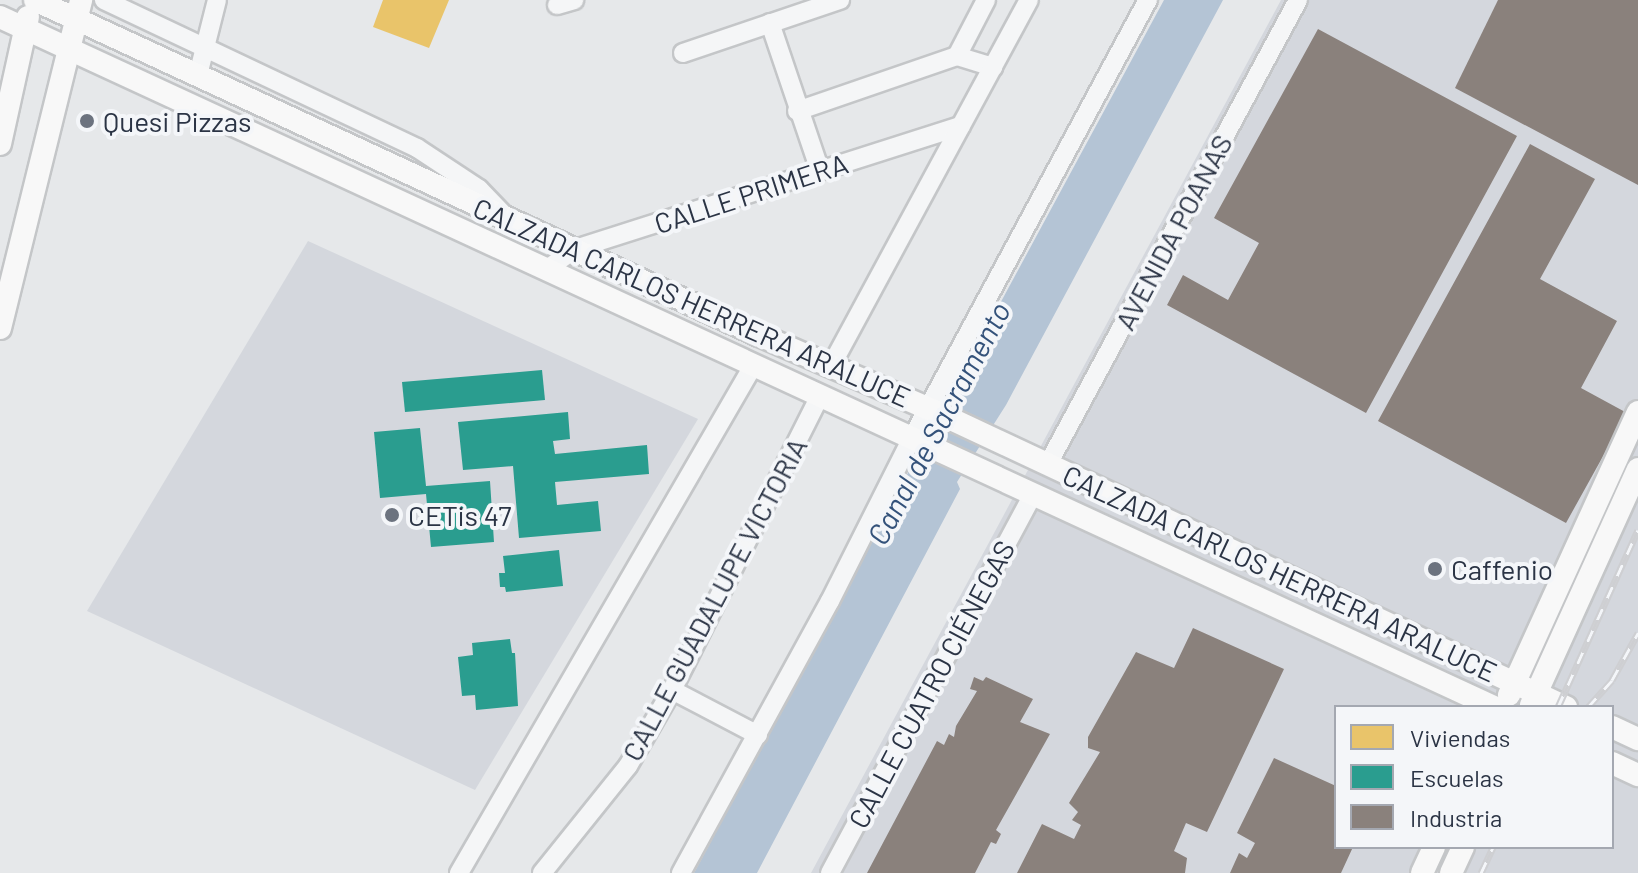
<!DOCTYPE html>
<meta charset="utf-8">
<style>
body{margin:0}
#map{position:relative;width:1638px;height:873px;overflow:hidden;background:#e6e8ea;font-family:Barlow,sans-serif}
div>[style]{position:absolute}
.built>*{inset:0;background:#d4d7dd}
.water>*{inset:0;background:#b4c4d5}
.homes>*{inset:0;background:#e9c46a}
.schools>*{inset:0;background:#2a9d8f}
.industry>*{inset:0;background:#8a817c}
.roads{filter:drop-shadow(2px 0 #c4c6c8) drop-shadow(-2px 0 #c4c6c8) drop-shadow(0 2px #c4c6c8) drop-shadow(0 -2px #c4c6c8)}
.minor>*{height:18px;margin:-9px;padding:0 9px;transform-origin:9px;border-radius:9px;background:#f5f6f7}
.major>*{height:22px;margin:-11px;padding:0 11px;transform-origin:11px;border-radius:11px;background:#f8f8f8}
.rail>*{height:7px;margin-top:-3.5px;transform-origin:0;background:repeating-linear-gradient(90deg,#f4f6f9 0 12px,#cecfd2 0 24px);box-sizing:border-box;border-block:2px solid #cecfd2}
.dots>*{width:22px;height:22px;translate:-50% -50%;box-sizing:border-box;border:4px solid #f4f6f9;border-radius:50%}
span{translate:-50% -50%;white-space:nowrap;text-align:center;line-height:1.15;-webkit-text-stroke:8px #f4f6f9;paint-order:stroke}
.poi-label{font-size:28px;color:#2b3445}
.left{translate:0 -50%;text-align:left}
.street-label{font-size:28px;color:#2b3445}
.water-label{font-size:30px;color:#34527a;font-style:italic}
.legend{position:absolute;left:1334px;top:705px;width:280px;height:144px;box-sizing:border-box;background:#f4f6f9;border:2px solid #a4a8b1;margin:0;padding:10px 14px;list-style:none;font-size:24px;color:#2b3445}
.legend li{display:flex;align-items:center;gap:16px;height:40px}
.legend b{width:40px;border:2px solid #a4a8b1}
</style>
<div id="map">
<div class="built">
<i style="clip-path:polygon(evenodd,1281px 0,1638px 0,1638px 873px,811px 873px,1281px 0,1336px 707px,1612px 707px,1612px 847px,1336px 847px,1336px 707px)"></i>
<i style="clip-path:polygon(308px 241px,698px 419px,475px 790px,87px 611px)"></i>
</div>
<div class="water">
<i style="clip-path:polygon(1164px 0,1223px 0,1006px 405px,957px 482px,960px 489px,757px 873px,694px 873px,909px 471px,918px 464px,956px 385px)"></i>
</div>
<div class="homes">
<i style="clip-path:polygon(383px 0,449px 0,429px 48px,373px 27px)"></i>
</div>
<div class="schools">
<i style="clip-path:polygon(542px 370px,545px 400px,405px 412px,402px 382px)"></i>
<i style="clip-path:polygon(568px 412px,570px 439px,553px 441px,555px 454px,647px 445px,649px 474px,555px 482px,557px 505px,598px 501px,601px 531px,519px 538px,513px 466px,463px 470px,458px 422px)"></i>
<i style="clip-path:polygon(420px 428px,426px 486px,490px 481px,494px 542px,431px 547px,426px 494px,380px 498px,374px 432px)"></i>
<i style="clip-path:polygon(559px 550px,563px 586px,506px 592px,505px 587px,500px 587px,499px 573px,505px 573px,503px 556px)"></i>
<i style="clip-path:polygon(510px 639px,512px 653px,515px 653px,518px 706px,476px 710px,475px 695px,462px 696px,458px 657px,473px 655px,472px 643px)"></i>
</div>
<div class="industry">
<i style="clip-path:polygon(1498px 0,1638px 0,1638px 185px,1455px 88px)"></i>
<i style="clip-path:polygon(1318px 29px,1517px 136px,1366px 413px,1167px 305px,1183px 275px,1228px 300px,1259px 243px,1214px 218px)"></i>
<i style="clip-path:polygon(1530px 144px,1595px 179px,1540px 279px,1617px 321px,1581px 388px,1627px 413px,1566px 523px,1378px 421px)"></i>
<i style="clip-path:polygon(1193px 628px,1284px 669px,1207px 832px,1186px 823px,1174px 851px,1187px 858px,1185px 873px,1017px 873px,1042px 824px,1074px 839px,1081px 825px,1072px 820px,1078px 812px,1069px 803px,1100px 752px,1088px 748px,1088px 737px,1136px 652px,1174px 668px)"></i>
<i style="clip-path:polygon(974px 677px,983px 681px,986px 677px,1033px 699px,1020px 722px,1050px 734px,996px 830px,1001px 834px,996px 844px,991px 842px,975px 873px,867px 873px,937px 741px,944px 745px,949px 734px,954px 737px,956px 726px,977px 691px,970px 689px)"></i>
<i style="clip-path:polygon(1274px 758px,1336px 786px,1336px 847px,1353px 847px,1341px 873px,1230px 873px,1239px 853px,1247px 858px,1255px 843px,1237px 833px)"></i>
</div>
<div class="roads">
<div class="minor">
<i style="left:104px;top:0;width:346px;rotate:25.3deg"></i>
<i style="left:417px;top:148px;width:74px;rotate:33.5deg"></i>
<i style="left:479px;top:189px;width:36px;rotate:46deg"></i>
<i style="left:557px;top:5px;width:18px;rotate:-16deg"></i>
<i style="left:770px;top:23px;width:156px;rotate:71.3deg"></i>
<i style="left:683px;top:53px;width:166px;rotate:-18.7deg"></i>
<i style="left:957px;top:56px;width:63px;rotate:-62.6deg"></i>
<i style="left:198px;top:75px;width:77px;rotate:-75.8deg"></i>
<i style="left:797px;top:111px;width:169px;rotate:-19deg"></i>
<i style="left:957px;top:56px;width:38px;rotate:17deg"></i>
<i style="left:546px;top:270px;width:36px;rotate:-36deg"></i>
<i style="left:575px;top:249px;width:405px;rotate:-17.7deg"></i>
<i style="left:831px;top:366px;width:416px;rotate:-61.6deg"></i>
<i style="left:1048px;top:464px;width:527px;rotate:-61.68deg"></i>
<i style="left:672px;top:690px;width:97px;rotate:27.6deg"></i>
<i style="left:459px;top:873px;width:586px;rotate:-59.89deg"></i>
<i style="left:542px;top:873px;width:137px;rotate:-51.2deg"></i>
<i style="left:628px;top:766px;width:88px;rotate:-59.9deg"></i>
<i style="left:672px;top:690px;width:329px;rotate:-63.3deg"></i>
<i style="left:681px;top:873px;width:310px;rotate:-61.3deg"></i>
<i style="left:830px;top:601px;width:182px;rotate:-63.3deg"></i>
<i style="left:912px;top:438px;width:498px;rotate:-61.7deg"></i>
<i style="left:830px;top:873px;width:428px;rotate:-61.8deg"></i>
</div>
<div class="major">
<i style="left:35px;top:0;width:796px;rotate:24.83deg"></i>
<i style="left:757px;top:334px;width:193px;rotate:23.5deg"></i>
<i style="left:934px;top:411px;width:698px;rotate:25.1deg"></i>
<i style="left:0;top:17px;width:1646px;rotate:24.79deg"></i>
<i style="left:0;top:144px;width:130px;rotate:-77.6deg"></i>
<i style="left:0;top:328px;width:338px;rotate:-76.1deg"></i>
<i style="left:1509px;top:695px;width:311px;rotate:-65.5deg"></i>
<i style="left:1531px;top:705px;width:259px;rotate:-65.6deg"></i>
<i style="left:1612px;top:727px;width:29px;rotate:25deg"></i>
<i style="left:1612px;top:763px;width:29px;rotate:25deg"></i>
<i style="left:1422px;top:873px;width:29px;rotate:-65deg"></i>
<i style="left:1451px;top:873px;width:29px;rotate:-65deg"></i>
</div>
</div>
<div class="rail">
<i style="left:1558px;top:707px;width:194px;rotate:-65.7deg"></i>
<i style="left:1588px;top:707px;width:36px;rotate:-48deg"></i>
<i style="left:1612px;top:680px;width:54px;rotate:-61deg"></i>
<i style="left:1481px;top:873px;width:29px;rotate:-65deg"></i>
</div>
<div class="dots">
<i style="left:87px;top:121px;background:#6c737f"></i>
<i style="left:392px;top:515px;background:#6c737f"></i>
<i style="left:1435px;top:569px;background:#6c737f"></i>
</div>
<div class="poi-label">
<span class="left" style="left:103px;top:121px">Quesi Pizzas</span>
<span class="left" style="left:408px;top:515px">CETis 47</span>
<span class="left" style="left:1451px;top:569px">Caffenio</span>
</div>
<div class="street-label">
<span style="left:751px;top:193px;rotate:-18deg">CALLE PRIMERA</span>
<span style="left:1173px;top:232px;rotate:-62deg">AVENIDA POANAS</span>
<span style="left:692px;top:302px;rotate:24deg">CALZADA CARLOS HERRERA ARALUCE</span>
<span style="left:1280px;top:573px;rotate:25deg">CALZADA CARLOS HERRERA ARALUCE</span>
<span style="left:714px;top:599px;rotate:-62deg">CALLE GUADALUPE VICTORIA</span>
<span style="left:931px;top:684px;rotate:-62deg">CALLE CUATRO CIÉNEGAS</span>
</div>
<div class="water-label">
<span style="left:938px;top:423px;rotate:-62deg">Canal de Sacramento</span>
</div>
<ul class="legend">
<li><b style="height:22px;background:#e9c46a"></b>Viviendas</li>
<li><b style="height:22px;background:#2a9d8f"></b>Escuelas</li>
<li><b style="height:22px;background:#8a817c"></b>Industria</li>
</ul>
</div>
